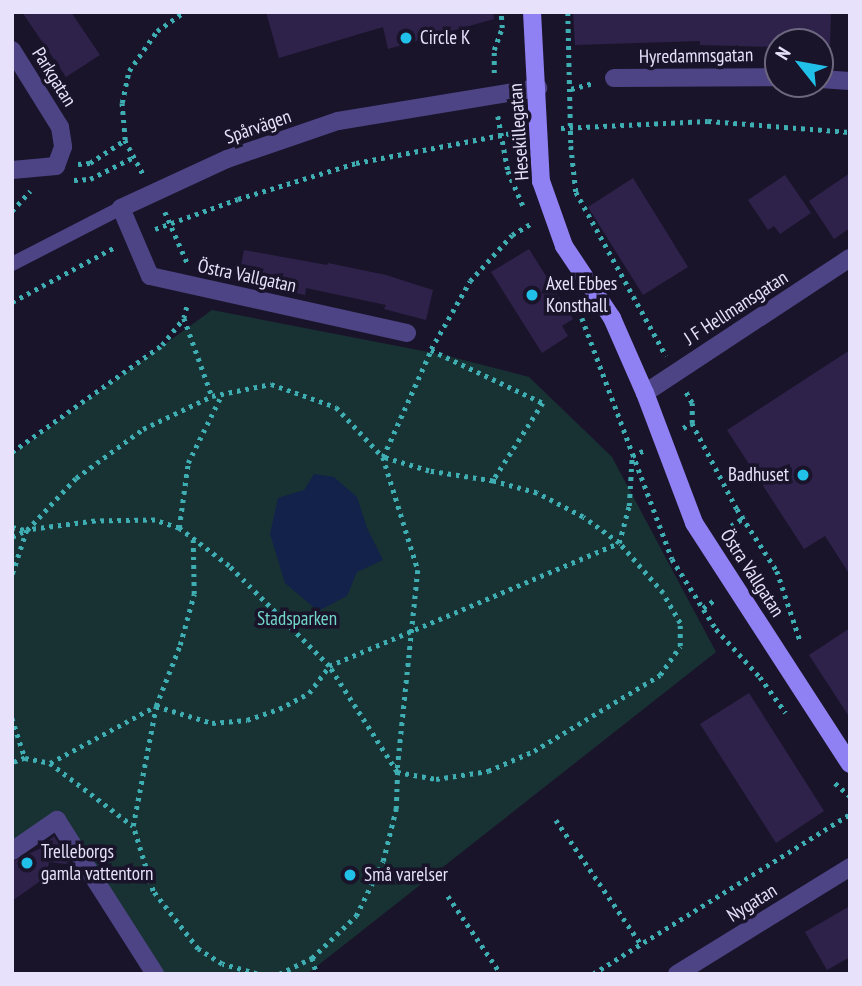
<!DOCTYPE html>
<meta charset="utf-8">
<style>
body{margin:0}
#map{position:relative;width:862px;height:986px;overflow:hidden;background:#1a142a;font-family:"PT Sans Narrow",sans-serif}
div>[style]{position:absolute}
.green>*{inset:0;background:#183234}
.water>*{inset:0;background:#13224a}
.building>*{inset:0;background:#2e224a}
.path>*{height:4.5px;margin-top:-2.25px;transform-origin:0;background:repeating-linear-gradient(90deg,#3eaeb3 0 3.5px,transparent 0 8.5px)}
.lane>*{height:14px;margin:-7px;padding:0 7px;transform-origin:7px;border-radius:7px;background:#4d4485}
.street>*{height:18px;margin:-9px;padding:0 9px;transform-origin:9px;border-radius:9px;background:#4d4485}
.secondary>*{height:18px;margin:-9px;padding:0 9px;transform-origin:9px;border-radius:9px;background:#8f81f3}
.dots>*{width:19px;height:19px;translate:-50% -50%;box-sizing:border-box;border:4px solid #1a142a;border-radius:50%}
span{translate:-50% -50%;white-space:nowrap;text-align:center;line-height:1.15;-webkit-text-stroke:7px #1a142a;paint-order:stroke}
.poi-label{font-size:19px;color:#e7e1fc}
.left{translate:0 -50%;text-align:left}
.right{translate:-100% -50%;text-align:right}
.street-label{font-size:19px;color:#e7e1fc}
.park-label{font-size:19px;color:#72d7c8}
.frame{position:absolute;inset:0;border:14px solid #e7e1fc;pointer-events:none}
.north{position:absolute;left:764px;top:28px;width:70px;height:70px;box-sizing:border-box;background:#1a142a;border:2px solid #6c667e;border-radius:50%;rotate:301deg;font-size:19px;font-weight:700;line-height:28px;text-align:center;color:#e7e1fc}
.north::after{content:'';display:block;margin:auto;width:24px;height:32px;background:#20c0e9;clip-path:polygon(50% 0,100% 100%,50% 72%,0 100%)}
</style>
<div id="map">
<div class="green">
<i style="clip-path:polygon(212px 310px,444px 355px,529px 377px,612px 457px,716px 652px,307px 974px,155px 974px,57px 820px,12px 851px,12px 455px)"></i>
</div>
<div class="water">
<i style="clip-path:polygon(314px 474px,334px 477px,357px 497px,367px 528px,383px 560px,357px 572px,347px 596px,318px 611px,285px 583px,270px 534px,278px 498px,304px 490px)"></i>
</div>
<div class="building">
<i style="clip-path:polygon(22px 12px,71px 12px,100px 55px,66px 77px)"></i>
<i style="clip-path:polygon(266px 12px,493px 12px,494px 19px,388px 49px,383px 27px,279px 58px)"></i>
<i style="clip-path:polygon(573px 12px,831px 12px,830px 45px,778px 42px,778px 47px,700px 45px,700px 41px,575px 45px)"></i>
<i style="clip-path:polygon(850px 173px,850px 228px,834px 239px,809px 201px)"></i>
<i style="clip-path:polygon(785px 175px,811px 213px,780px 234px,774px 226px,768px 230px,748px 200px)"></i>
<i style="clip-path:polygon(633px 178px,688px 267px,643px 295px,588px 207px)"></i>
<i style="clip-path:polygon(529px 249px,573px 319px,562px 326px,568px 336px,542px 353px,491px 272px)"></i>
<i style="clip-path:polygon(244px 250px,327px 265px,328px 263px,386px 275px,433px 290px,426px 320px,384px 309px,386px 305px,306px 288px,305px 295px,238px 281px)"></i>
<i style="clip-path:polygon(850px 350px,850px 575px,825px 536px,804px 549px,727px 430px)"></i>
<i style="clip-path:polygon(850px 628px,850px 718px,809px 655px)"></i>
<i style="clip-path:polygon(749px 693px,824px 811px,776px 843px,700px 724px)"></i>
<i style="clip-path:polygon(54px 836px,70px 862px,66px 864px,49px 862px,46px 877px,12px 901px,12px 862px,39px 849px)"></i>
<i style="clip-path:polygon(850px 906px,850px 957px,827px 970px,805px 932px)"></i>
</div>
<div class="path">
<i style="left:568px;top:12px;width:134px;rotate:88.7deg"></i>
<i style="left:571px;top:146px;width:46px;rotate:83.8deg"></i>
<i style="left:576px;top:192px;width:187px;rotate:61.2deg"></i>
<i style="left:494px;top:73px;width:23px;rotate:-90deg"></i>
<i style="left:494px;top:50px;width:23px;rotate:-70deg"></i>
<i style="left:502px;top:28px;width:16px;rotate:-94deg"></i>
<i style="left:571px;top:89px;width:24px;rotate:-15deg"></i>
<i style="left:498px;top:116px;width:56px;rotate:79.7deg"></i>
<i style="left:508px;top:171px;width:40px;rotate:66.6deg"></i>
<i style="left:561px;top:128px;width:147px;rotate:-2.7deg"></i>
<i style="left:708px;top:121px;width:142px;rotate:4.4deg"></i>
<i style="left:125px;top:140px;width:37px;rotate:-95deg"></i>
<i style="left:122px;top:103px;width:33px;rotate:-78deg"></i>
<i style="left:129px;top:71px;width:49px;rotate:-55deg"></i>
<i style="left:157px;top:31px;width:33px;rotate:-35deg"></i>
<i style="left:78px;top:164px;width:12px;rotate:-5deg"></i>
<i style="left:90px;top:163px;width:42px;rotate:-33.3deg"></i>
<i style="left:125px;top:140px;width:38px;rotate:62deg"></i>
<i style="left:74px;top:180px;width:16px;rotate:-4deg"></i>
<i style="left:90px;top:179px;width:49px;rotate:-26.6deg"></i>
<i style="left:12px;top:211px;width:27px;rotate:-48deg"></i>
<i style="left:165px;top:212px;width:55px;rotate:66.3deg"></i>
<i style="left:155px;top:229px;width:88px;rotate:-19.9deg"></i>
<i style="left:238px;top:199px;width:123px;rotate:-17deg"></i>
<i style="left:356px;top:163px;width:164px;rotate:-10.9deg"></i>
<i style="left:12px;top:302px;width:117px;rotate:-28.1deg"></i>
<i style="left:187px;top:307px;width:11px;rotate:105deg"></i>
<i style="left:184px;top:318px;width:83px;rotate:70.3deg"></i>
<i style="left:582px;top:318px;width:257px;rotate:69.5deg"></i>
<i style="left:672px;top:559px;width:83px;rotate:57.8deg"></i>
<i style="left:716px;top:629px;width:65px;rotate:47.5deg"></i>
<i style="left:760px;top:677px;width:44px;rotate:54.2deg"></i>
<i style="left:431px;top:349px;width:78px;rotate:-60.2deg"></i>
<i style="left:470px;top:281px;width:62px;rotate:-47.6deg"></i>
<i style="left:512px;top:235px;width:21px;rotate:-31deg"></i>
<i style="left:692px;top:423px;width:97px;rotate:62.4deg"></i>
<i style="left:737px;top:509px;width:74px;rotate:57.2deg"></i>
<i style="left:777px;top:571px;width:76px;rotate:71.6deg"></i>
<i style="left:683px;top:428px;width:10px;rotate:-29deg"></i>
<i style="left:692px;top:423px;width:20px;rotate:-90deg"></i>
<i style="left:692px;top:403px;width:14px;rotate:-120deg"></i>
<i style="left:12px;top:452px;width:184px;rotate:-35.5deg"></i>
<i style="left:162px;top:345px;width:33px;rotate:-51deg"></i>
<i style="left:731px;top:526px;width:17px;rotate:-33deg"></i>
<i style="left:12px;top:527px;width:13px;rotate:13deg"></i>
<i style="left:179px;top:528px;width:66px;rotate:-82.1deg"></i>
<i style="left:188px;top:463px;width:77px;rotate:-63.8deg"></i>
<i style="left:12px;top:537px;width:17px;rotate:-25deg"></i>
<i style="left:27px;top:530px;width:71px;rotate:-46.7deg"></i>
<i style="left:76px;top:478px;width:83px;rotate:-36.2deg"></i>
<i style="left:143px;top:429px;width:76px;rotate:-25.6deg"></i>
<i style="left:212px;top:396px;width:60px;rotate:-11.5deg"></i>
<i style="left:271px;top:384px;width:69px;rotate:19.5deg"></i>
<i style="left:336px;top:407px;width:69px;rotate:46.8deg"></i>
<i style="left:383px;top:457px;width:118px;rotate:72.8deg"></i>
<i style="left:418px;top:570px;width:203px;rotate:95.9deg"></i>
<i style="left:397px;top:772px;width:126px;rotate:-122.7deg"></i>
<i style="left:329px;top:666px;width:141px;rotate:-135deg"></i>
<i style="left:229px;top:566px;width:63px;rotate:-142.8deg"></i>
<i style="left:179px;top:528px;width:25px;rotate:-162deg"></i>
<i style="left:155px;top:520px;width:60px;rotate:179deg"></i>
<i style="left:95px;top:521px;width:69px;rotate:172.5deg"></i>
<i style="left:27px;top:530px;width:48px;rotate:108.1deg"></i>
<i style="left:703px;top:608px;width:16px;rotate:-35deg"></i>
<i style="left:12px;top:718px;width:42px;rotate:72deg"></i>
<i style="left:25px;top:758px;width:14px;rotate:159deg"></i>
<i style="left:25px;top:758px;width:25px;rotate:11deg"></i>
<i style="left:50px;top:763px;width:120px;rotate:-28.3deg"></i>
<i style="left:156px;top:706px;width:66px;rotate:-68.5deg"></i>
<i style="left:180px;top:645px;width:53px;rotate:-74.6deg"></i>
<i style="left:194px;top:594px;width:54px;rotate:-91.1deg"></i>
<i style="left:50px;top:763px;width:104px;rotate:37.2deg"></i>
<i style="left:835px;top:783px;width:20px;rotate:41deg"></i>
<i style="left:556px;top:820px;width:150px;rotate:55.6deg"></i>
<i style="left:448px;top:896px;width:94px;rotate:55.8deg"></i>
<i style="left:312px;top:958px;width:17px;rotate:73deg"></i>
<i style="left:257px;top:974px;width:36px;rotate:-164deg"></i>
<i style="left:222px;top:964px;width:28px;rotate:-148deg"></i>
<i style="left:198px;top:949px;width:73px;rotate:-127.8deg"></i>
<i style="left:153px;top:891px;width:68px;rotate:-107.1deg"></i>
<i style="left:133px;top:826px;width:122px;rotate:-79.1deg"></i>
<i style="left:156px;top:706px;width:59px;rotate:16.9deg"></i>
<i style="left:212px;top:723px;width:35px;rotate:-5deg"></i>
<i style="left:247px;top:720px;width:34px;rotate:-19deg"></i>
<i style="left:279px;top:709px;width:34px;rotate:-28deg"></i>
<i style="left:309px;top:693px;width:34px;rotate:-53deg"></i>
<i style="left:329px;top:666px;width:315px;rotate:-23deg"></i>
<i style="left:619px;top:543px;width:38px;rotate:-75deg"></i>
<i style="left:629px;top:506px;width:50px;rotate:-86.6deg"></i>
<i style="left:632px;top:456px;width:14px;rotate:-25deg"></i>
<i style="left:279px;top:974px;width:37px;rotate:-26deg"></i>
<i style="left:312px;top:958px;width:61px;rotate:-43.7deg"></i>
<i style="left:356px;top:916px;width:61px;rotate:-63.9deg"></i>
<i style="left:383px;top:861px;width:54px;rotate:-76deg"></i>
<i style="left:396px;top:809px;width:37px;rotate:-88deg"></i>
<i style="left:397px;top:772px;width:40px;rotate:10deg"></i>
<i style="left:436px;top:779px;width:53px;rotate:-8.7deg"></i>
<i style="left:488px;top:771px;width:50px;rotate:-23.5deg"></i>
<i style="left:534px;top:751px;width:147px;rotate:-31.1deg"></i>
<i style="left:660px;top:675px;width:35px;rotate:-55deg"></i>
<i style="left:680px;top:646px;width:23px;rotate:-90deg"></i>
<i style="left:680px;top:623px;width:34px;rotate:-120deg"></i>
<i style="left:663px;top:593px;width:67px;rotate:-131.3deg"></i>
<i style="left:619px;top:543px;width:44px;rotate:-144.2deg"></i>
<i style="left:583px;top:517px;width:52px;rotate:-152.4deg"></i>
<i style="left:537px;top:493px;width:46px;rotate:-164.7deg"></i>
<i style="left:493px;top:481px;width:65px;rotate:-171.1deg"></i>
<i style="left:429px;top:471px;width:48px;rotate:-163.1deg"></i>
<i style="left:383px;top:457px;width:117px;rotate:-65.8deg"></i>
<i style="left:431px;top:350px;width:124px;rotate:25.3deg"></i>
<i style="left:543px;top:403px;width:93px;rotate:122.7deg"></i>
<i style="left:593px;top:974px;width:303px;rotate:-31.9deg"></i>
</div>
<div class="lane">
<i style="left:12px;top:264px;width:123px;rotate:-27.2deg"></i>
</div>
<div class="street">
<i style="left:12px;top:50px;width:91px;rotate:58.1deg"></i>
<i style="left:60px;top:127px;width:20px;rotate:81deg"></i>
<i style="left:63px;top:147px;width:20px;rotate:110deg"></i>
<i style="left:56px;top:166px;width:44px;rotate:174.8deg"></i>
<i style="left:614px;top:78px;width:164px;rotate:-0.3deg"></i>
<i style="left:820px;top:79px;width:30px;rotate:4deg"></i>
<i style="left:407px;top:333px;width:263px;rotate:-167.5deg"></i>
<i style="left:150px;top:276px;width:74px;rotate:-113.1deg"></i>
<i style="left:121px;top:208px;width:117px;rotate:-24.8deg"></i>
<i style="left:227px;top:159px;width:117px;rotate:-18.9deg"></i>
<i style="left:338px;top:121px;width:203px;rotate:-9.4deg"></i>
<i style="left:645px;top:393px;width:245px;rotate:-33.4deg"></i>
<i style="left:12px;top:851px;width:55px;rotate:-34.6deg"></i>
<i style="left:57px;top:820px;width:183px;rotate:57.5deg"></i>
<i style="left:677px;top:974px;width:203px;rotate:-31.7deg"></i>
</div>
<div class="secondary">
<i style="left:532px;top:12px;width:169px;rotate:87deg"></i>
<i style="left:541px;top:181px;width:69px;rotate:70.5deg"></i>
<i style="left:564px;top:246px;width:87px;rotate:56.3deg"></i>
<i style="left:612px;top:318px;width:82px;rotate:66.3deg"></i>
<i style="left:645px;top:393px;width:139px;rotate:69.3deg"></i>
<i style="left:694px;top:523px;width:287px;rotate:57.1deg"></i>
</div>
<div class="dots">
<i style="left:406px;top:38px;background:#20c0e9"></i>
<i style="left:532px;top:295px;background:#20c0e9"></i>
<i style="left:803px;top:475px;background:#20c0e9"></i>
<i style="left:27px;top:863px;background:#20c0e9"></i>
<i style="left:350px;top:875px;background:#20c0e9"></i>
</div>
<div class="poi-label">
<span class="left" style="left:420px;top:38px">Circle K</span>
<span class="left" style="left:546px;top:295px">Axel Ebbes<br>Konsthall</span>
<span class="right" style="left:789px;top:475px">Badhuset</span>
<span class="left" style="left:41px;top:863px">Trelleborgs<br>gamla vattentorn</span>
<span class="left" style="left:364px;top:875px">Små varelser</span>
</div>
<div class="street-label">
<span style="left:696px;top:56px;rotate:-1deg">Hyredammsgatan</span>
<span style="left:54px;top:77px;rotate:58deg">Parkgatan</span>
<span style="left:258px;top:127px;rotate:-19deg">Spårvägen</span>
<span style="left:519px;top:132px;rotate:-94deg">Hesekillegatan</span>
<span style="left:247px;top:276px;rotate:12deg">Östra Vallgatan</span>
<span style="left:736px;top:308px;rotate:-33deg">J F Hellmansgatan</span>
<span style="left:752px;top:573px;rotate:57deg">Östra Vallgatan</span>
<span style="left:752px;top:903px;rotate:-32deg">Nygatan</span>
</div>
<div class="park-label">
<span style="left:297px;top:619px">Stadsparken</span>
</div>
<div class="frame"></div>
<div class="north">N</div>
</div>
